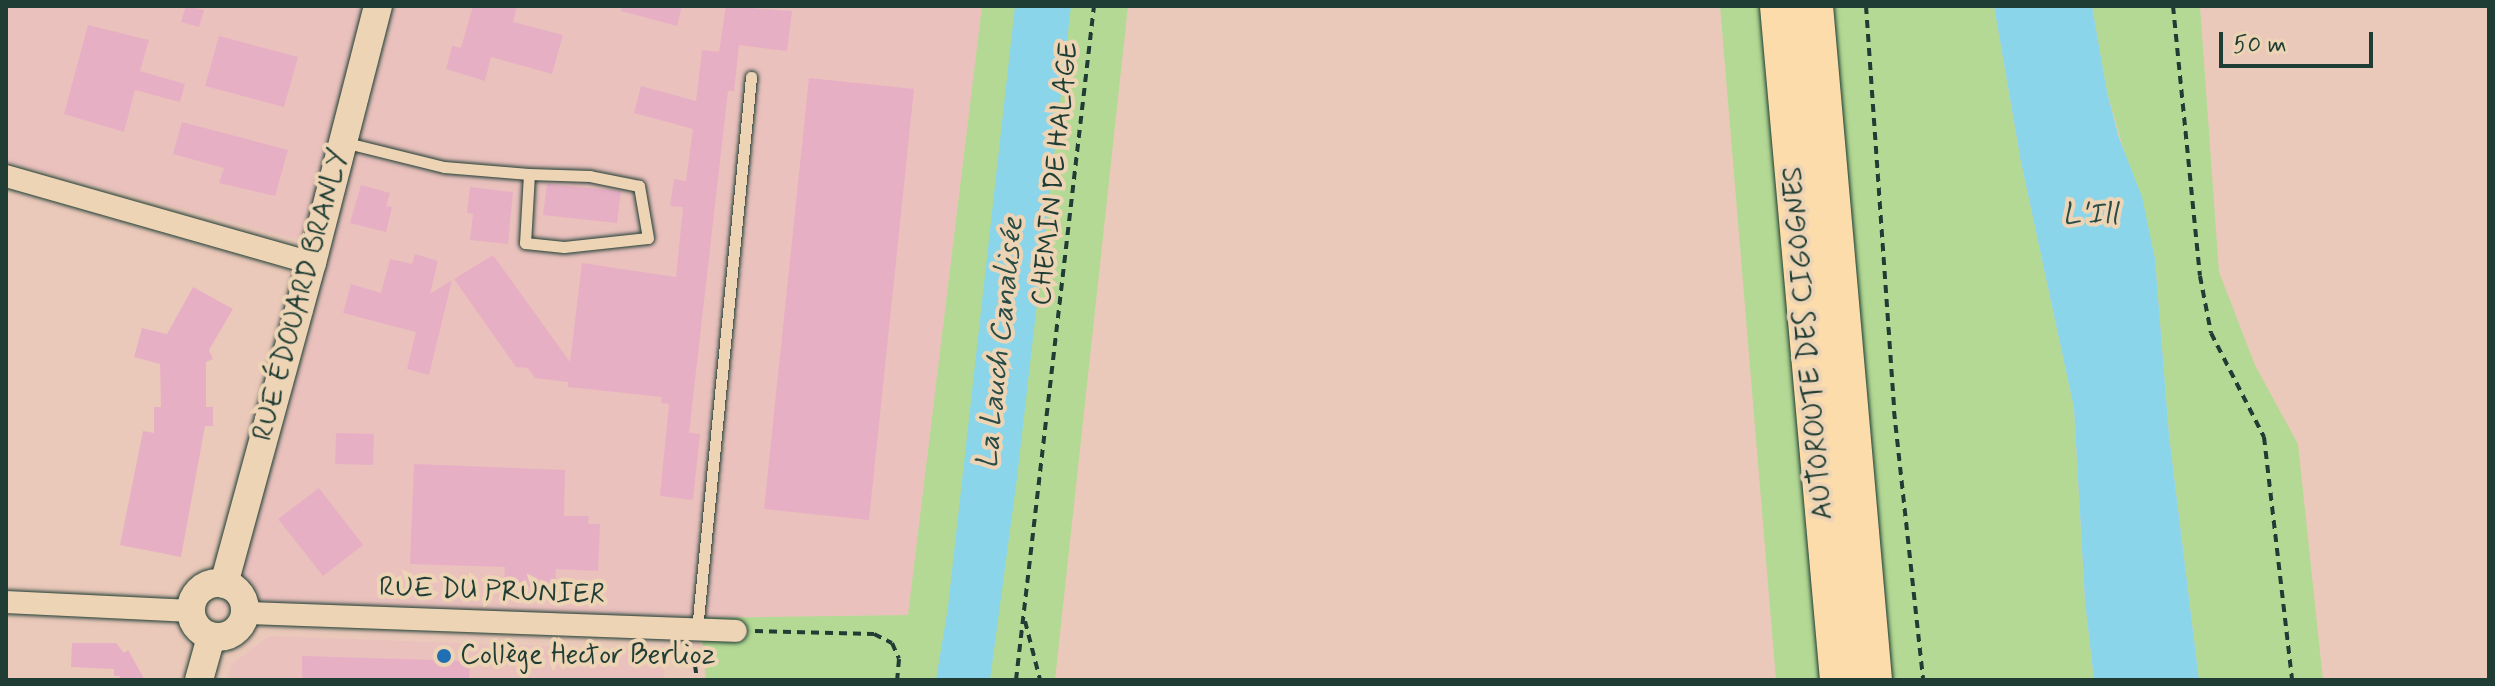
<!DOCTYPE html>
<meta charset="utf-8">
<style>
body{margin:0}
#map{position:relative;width:2495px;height:686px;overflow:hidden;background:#ebc9ba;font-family:Mynerve,sans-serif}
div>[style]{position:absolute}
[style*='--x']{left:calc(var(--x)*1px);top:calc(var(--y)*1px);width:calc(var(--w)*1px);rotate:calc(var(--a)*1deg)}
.built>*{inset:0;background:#eac1bd}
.green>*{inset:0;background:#b4d994}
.water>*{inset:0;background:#8ad5ea}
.building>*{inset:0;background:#e7afc4}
.path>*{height:4px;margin-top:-2px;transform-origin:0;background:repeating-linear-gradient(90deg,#1f3d34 0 8px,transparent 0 14px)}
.roads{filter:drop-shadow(0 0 2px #1f3d34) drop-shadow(0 0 2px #1f3d34)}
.service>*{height:11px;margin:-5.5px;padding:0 5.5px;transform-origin:5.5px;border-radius:5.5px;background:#edd4b5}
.minor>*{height:22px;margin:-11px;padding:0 11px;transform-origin:11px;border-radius:11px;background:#edd4b5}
.tertiary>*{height:28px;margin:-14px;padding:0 14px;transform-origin:14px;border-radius:14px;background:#edd4b5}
.tertiary>.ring{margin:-14px;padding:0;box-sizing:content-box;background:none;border:28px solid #edd4b5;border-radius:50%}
.motorway>*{height:40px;margin:-20px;padding:0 20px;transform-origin:20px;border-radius:20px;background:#fddcac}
.dots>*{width:22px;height:22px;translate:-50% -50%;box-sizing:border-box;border:4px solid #edd4b5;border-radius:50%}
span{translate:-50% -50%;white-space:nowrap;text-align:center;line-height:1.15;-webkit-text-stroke:8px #edd4b5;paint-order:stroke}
.street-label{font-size:28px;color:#1f3d34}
.poi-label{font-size:28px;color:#1f3d34}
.left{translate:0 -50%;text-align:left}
.water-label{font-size:30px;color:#2a4c46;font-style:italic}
.frame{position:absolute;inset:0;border:8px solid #1f3d34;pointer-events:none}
.scale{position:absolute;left:2219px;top:32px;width:154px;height:36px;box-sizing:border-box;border:4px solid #1f3d34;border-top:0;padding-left:10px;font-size:24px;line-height:28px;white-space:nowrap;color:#1f3d34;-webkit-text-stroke:6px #edd4b5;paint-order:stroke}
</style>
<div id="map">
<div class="built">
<i style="clip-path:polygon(6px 6px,982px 6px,908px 615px,700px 618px,222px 607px,323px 246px,6px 162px)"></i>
<i style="clip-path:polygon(269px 636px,630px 649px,663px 664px,665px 680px,227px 680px,232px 664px)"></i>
</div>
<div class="green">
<i style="clip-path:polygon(982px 6px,1128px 6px,1055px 680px,706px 680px,700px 618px,908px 615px)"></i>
<i style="clip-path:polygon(1720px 6px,1994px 6px,2021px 162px,2074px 408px,2085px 601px,2094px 680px,1776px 680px)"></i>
<i style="clip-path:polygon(2092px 6px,2200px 6px,2219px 272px,2255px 365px,2298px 444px,2323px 680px,2199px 680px,2169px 435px,2155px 259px,2107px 92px)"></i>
</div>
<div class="water">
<i style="clip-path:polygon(1015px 6px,1071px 6px,1017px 478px,990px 680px,936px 680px,948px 607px)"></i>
<i style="clip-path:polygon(1994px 6px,2092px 6px,2107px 92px,2119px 138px,2142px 197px,2155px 259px,2169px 435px,2199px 680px,2094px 680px,2085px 601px,2074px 408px,2021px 162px)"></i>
</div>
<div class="building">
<i style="clip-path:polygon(186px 6px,204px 10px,199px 27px,181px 22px)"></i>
<i style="clip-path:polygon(473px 6px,517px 6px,513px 22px,563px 35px,552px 74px,491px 57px,485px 81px,446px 69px,452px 46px,461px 48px)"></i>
<i style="clip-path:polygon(622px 6px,682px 6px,677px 26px,621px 11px)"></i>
<i style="clip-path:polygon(726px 6px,792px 11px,787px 51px,739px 45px,734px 91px,728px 91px,689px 433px,700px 434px,693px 500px,660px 496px,669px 404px,661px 403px,662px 397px,568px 387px,568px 382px,535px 378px,528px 368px,516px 367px,454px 279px,493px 255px,570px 362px,582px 263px,676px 277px,683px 207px,670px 206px,674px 179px,686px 181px,693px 129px,634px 113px,641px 86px,696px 101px,702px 50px,719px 52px)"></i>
<i style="clip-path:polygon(88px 25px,149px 40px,140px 71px,185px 84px,180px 102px,135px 90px,124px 132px,64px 114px)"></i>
<i style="clip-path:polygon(219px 36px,298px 57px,284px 107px,205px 86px)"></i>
<i style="clip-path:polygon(809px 78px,914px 89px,869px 520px,764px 509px)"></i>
<i style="clip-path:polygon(182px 122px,288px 150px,275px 196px,219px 183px,224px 168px,173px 154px)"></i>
<i style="clip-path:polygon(547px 184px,621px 191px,617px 223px,543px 215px)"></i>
<i style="clip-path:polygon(361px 185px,390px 193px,386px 206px,392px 207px,386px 232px,350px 223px)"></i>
<i style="clip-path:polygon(470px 187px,513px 192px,508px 244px,470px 240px,473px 214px,467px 213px)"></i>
<i style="clip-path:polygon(415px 254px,438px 261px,430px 294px,452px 280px,429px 375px,407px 369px,416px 332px,343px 313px,351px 284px,381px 293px,390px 259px,412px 264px)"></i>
<i style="clip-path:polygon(193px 287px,233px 309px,209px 350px,213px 359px,206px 362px,206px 407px,213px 407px,213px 426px,205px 426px,181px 557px,120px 545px,143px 431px,154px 433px,154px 407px,161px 407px,160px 364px,134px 357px,142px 328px,167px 334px)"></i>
<i style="clip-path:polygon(336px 433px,374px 434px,373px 465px,335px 464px)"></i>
<i style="clip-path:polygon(414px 464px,565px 470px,564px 516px,589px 516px,588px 524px,600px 524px,598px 571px,556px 569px,555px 588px,517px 586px,517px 583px,504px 583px,505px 567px,410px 564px)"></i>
<i style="clip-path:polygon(319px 488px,363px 545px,323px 576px,278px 519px)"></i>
<i style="clip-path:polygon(72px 643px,116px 643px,124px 653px,128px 650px,145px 680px,119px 680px,120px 676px,114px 676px,114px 669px,71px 667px)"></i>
<i style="clip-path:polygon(302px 656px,470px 661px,469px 680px,302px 680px)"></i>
</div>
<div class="path">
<i style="--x:1866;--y:6;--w:406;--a:86"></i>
<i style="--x:1894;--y:411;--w:271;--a:83.8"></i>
<i style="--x:2173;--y:6;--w:271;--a:84.3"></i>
<i style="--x:2200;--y:276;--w:58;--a:79.1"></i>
<i style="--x:2211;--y:333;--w:117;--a:63"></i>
<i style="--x:2264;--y:437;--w:245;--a:83.4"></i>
<i style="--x:1025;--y:621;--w:61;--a:75.7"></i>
<i style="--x:755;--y:631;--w:119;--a:1.4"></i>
<i style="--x:874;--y:634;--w:20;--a:27"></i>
<i style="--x:892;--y:643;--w:17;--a:66"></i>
<i style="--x:899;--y:659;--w:21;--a:95"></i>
<i style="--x:693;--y:651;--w:29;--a:82"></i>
<i style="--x:1016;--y:680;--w:678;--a:-83.4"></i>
</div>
<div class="roads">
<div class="service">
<i style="--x:343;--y:142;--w:104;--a:13.9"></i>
<i style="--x:444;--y:167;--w:85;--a:4.7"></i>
<i style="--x:529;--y:174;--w:69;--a:93.3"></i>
<i style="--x:525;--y:243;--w:39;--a:6"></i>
<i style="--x:564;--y:247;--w:84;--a:-6.1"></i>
<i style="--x:648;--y:238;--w:53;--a:-99.8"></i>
<i style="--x:639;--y:186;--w:50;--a:-168.5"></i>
<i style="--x:590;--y:176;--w:61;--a:-178.1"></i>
<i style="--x:697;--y:630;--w:556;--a:-84.42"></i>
</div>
<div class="minor">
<i style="--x:6;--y:176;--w:318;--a:15.9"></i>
<i style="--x:6;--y:602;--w:185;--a:2.8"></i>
<i style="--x:246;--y:613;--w:490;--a:2.1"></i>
</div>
<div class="tertiary">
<i class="ring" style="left:191px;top:583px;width:26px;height:26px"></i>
<i style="--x:224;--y:584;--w:333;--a:-74.7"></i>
<i style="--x:312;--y:263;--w:265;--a:-75.6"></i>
<i style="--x:199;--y:680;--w:45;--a:-74.4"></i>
</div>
<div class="motorway">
<i style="--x:1780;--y:6;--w:677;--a:84.91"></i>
<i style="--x:1813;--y:6;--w:677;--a:85"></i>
</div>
</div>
<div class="dots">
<i style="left:444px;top:656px;background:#1f6fb2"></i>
</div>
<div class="street-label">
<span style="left:1056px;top:174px;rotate:-84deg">CHEMIN DE HALAGE</span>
<span style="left:302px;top:295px;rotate:-75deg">RUE ÉDOUARD BRANLY</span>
<span style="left:1809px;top:343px;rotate:-95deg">AUTOROUTE DES CIGOGNES</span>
<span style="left:492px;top:592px;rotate:2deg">RUE DU PRUNIER</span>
</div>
<div class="poi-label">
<span class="left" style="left:460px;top:656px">Collège Hector Berlioz</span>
</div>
<div class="water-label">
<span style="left:2090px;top:215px">L'Ill</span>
<span style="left:1001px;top:343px;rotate:-84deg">La Lauch Canalisée</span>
</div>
<div class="frame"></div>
<div class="scale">50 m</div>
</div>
